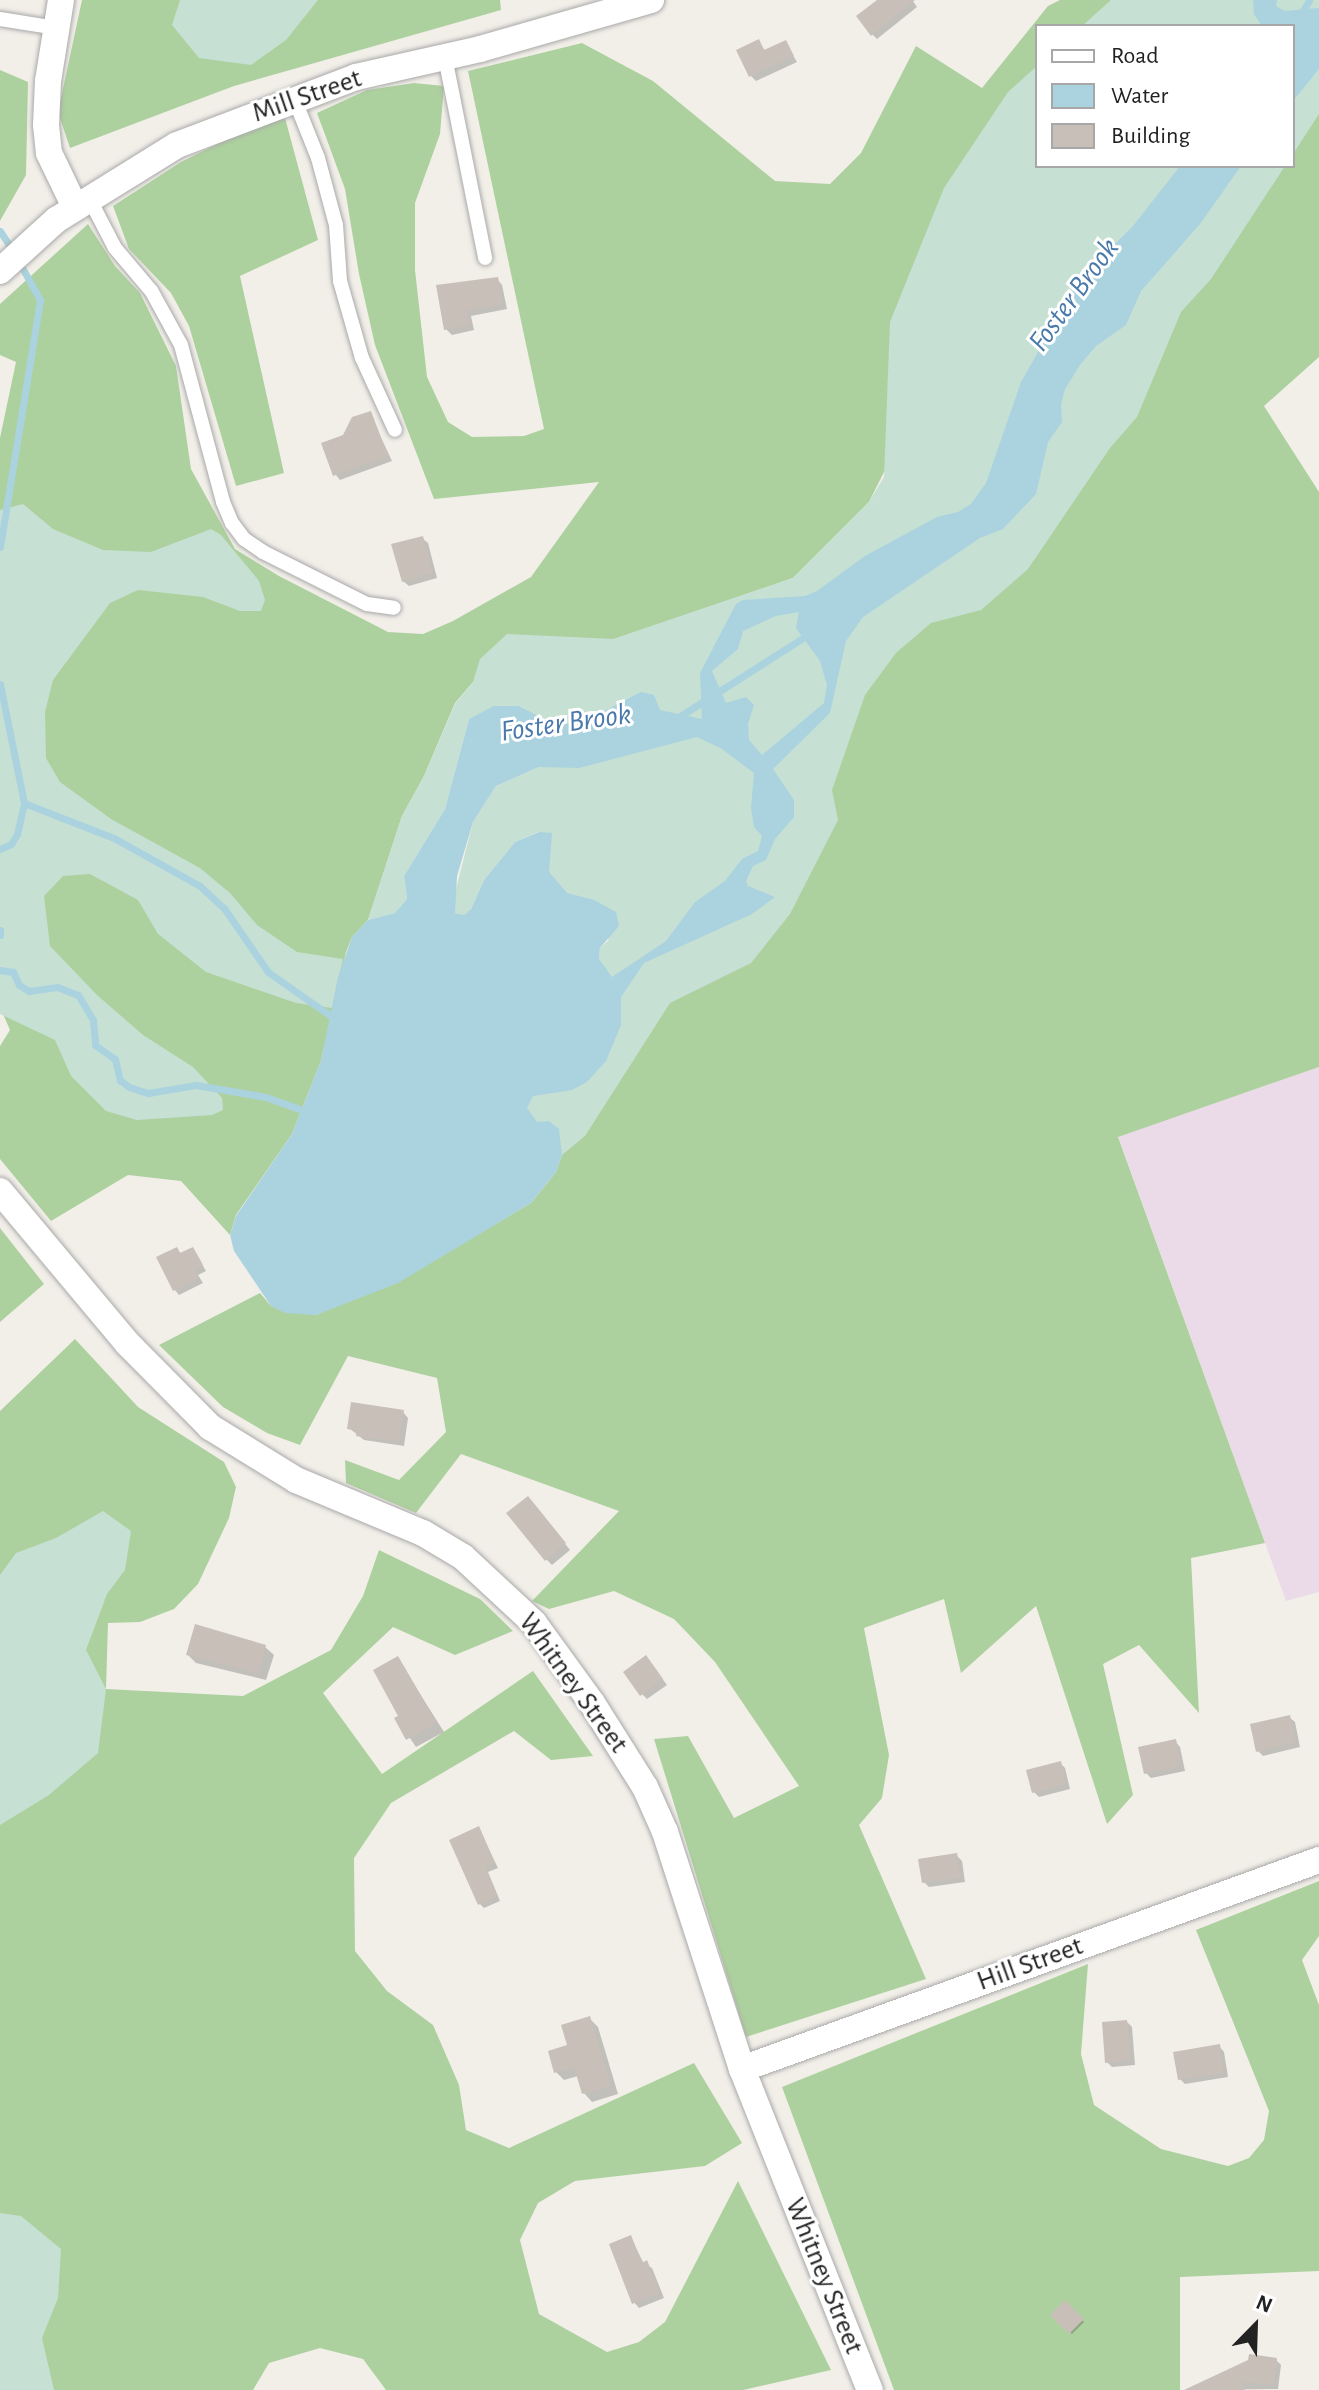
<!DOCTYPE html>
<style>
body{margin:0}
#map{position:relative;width:1319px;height:2390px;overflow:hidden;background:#f2efe9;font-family:"Alegreya Sans",sans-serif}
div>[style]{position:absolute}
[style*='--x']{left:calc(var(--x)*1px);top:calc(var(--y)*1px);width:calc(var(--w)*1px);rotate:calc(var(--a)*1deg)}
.industrial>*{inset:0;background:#ebdbe8}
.forest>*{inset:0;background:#add19e}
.wetland>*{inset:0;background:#c6e0d4}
.water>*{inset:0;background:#aad3df}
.shadow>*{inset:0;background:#0003}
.stream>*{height:7px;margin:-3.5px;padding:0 3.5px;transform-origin:3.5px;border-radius:3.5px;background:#aad3df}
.building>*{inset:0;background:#c7bfb8}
.roads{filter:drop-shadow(0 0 2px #a9a9a9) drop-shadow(0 0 2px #a9a9a9)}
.service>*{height:14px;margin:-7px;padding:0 7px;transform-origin:7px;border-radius:7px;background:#fff}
.minor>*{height:26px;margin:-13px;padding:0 13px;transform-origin:13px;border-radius:13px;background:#fff}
span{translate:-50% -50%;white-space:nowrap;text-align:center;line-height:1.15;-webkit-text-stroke:6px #fff;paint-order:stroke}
.street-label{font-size:28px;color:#222}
.water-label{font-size:30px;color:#4a7aab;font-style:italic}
.legend{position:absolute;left:1035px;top:24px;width:260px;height:144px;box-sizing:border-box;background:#fff;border:2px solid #a7a7a7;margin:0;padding:10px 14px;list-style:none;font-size:24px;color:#222}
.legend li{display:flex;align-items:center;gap:16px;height:40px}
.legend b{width:40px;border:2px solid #a7a7a7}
.north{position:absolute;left:1215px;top:2286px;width:80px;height:80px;-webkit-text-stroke:6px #fff;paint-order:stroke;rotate:23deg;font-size:22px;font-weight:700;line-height:32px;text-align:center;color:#222}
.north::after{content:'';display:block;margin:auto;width:28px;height:36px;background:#222;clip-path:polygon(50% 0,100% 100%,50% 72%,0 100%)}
</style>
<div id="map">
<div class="industrial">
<i style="clip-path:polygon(1319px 1067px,1319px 1592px,1286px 1601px,1118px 1136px)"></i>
</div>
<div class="forest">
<i style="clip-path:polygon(82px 0,500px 0,501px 10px,234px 86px,70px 148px,58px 112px)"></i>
<i style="clip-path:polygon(1060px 0,1253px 0,1262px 26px,1037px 26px,1037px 166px,869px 502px,793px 578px,583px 650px,479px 675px,455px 703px,424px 776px,402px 816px,368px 920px,352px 937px,346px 952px,321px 1061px,292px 1134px,236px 1215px,230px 1235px,181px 1181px,128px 1175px,51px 1221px,0 1159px,0 1046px,10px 1030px,0 1007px,0 438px,16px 362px,0 355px,0 304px,88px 224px,115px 266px,140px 293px,176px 366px,191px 469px,235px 549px,279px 576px,388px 632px,423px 634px,453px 621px,531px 577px,599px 482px,434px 499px,375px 345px,359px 274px,345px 189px,317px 113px,367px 90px,414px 83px,444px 86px,440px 134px,415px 203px,415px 270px,427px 377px,448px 422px,472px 437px,524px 436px,544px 429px,468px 71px,582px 43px,653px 81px,775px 181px,830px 184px,861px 153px,916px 46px,982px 88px,1048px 6px)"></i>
<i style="clip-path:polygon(1319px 69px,1319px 357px,1264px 406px,1319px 492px,1319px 1067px,1118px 1137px,1265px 1543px,1191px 1558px,1199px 1713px,1139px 1645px,1103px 1664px,1133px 1795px,1107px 1824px,1036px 1606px,961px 1673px,944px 1599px,864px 1628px,889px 1755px,882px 1798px,859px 1825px,926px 1979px,746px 2037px,654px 1739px,688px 1736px,734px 1818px,799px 1786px,715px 1662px,674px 1619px,614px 1591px,549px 1609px,532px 1601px,619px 1511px,461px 1454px,416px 1513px,346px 1483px,345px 1460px,399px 1480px,446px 1432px,437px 1378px,348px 1356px,300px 1445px,267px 1433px,223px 1407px,159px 1345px,260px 1293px,271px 1306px,316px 1315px,455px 1248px,531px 1203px,556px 1172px,562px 1155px,828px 775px,826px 737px,1241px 166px,1293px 166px,1293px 101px)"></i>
<i style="clip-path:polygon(0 70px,28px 82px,26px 175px,0 221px)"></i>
<i style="clip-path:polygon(285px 118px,318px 240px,240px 276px,284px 473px,236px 486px,189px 326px,171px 293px,129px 249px,113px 206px,181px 162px,234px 136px)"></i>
<i style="clip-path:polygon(0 1228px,44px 1284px,0 1322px)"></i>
<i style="clip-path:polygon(75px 1339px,138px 1407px,224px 1462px,236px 1487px,229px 1518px,198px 1584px,174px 1609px,140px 1622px,108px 1623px,106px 1689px,243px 1696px,331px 1650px,363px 1596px,379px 1550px,480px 1599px,513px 1631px,455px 1655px,393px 1627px,323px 1693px,382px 1774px,533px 1671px,593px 1756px,551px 1760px,514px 1731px,391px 1803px,354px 1858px,355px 1951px,387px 1991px,433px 2025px,459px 2085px,466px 2130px,509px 2148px,694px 2063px,742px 2143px,705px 2166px,575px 2181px,538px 2203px,520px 2240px,539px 2314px,607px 2352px,639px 2342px,665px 2322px,738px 2181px,831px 2370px,743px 2390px,386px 2390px,363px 2359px,320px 2348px,269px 2363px,253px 2390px,0 2390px,0 1411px)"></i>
<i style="clip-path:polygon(1319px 1881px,1319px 1936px,1302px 1960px,1319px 2005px,1319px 2271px,1180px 2277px,1180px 2390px,894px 2390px,782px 2087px,1088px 1964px,1081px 2054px,1094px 2105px,1161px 2149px,1228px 2166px,1249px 2158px,1264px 2140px,1269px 2111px,1196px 1930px)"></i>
</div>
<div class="wetland">
<i style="clip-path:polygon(180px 0,318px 0,286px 40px,251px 65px,199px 58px,172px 25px)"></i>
<i style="clip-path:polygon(1111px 0,1319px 0,1319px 114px,1293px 154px,1293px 26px,1082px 26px)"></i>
<i style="clip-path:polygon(1037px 66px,1037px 166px,1285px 166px,1211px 279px,1181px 312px,1137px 417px,1110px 448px,1028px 569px,981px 610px,931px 623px,896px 653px,865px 695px,832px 790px,838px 820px,790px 914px,751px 963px,670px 1003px,585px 1136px,562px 1155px,519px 1119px,599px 959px,600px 948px,609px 940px,548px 887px,538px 832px,515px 842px,484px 880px,471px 909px,464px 915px,455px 913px,453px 901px,473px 822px,496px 786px,539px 767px,572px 724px,549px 721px,519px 706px,469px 719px,445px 809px,404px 876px,407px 899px,395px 913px,368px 920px,402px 816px,424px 776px,455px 704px,473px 682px,480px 659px,507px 634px,613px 639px,793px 578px,869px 502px,884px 477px,890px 322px,944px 188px,1008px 92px)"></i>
<i style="clip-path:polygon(23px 504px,53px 529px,103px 550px,151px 552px,211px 529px,221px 535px,259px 581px,265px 600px,261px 611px,240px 611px,203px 597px,138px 590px,110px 603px,53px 680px,45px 712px,46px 758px,60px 782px,111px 819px,200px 868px,230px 893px,257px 925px,297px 952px,343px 959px,332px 1008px,296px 1003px,206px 972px,158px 934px,138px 900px,90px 874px,63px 876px,44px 896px,50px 946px,97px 995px,143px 1035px,193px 1067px,222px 1098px,223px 1110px,212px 1115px,137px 1120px,106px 1111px,71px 1076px,55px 1040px,0 1014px,0 510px)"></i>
<i style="clip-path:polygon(103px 1511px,131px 1531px,125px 1570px,107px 1594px,86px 1650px,106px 1689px,98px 1753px,49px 1795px,0 1825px,0 1575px,16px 1553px,56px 1538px)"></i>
<i style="clip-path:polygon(0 2213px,21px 2216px,61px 2249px,58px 2298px,42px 2338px,54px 2390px,0 2390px)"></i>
</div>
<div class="water">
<i style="clip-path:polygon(1253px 0,1277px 0,1276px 6px,1285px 11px,1319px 8px,1319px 69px,1293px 101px,1293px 26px,1262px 26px,1254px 14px)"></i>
<i style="clip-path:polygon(evenodd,1180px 166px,1241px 166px,1200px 224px,1141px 291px,1126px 325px,1096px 346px,1080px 365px,1065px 389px,1061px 404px,1062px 422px,1048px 442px,1036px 494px,1003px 529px,980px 538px,863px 617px,846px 641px,830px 713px,773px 769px,794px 800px,794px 817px,775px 839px,766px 860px,753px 866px,746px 881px,748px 886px,775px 897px,752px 914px,644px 963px,621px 997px,621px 1025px,606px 1061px,587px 1082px,572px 1090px,533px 1096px,527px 1108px,537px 1122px,549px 1121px,559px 1129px,562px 1155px,556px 1172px,531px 1203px,398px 1283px,316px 1315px,285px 1313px,271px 1306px,234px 1251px,230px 1235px,236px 1216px,292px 1134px,321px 1061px,338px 977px,352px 937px,368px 920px,395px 913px,407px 899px,404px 876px,445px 809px,469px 719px,494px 706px,519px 706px,549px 721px,571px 724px,591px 718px,641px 692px,654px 695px,660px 710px,702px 719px,700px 673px,736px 604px,743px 600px,805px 596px,817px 591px,865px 556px,937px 517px,958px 512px,971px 504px,986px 483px,1021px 382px,1079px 280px,1133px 226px,1180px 166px,799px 612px,796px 628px,820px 661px,827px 685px,824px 703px,762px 755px,749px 740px,748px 724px,754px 705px,746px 697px,726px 703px,712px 671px,738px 649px,743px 631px,776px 616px,799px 612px,1180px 166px,697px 737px,722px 749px,754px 773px,751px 808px,754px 827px,762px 836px,758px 851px,742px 859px,725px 881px,695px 902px,666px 941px,612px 977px,599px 959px,600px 948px,619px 926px,616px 912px,594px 900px,567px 893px,549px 872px,552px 833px,539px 832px,515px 842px,484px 880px,471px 909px,464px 915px,455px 913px,457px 876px,473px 822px,496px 786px,539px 767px,579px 768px,697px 737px)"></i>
</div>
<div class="shadow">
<i style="clip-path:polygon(880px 0,912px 0,917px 7px,877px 39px,872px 34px)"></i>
<i style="clip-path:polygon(758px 41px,766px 52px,785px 42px,797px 62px,756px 81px,751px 76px)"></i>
<i style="clip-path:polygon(497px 279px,502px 285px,507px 309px,471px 316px,474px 330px,452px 335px,446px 329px)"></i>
<i style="clip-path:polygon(370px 414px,392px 461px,340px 480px,335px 474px,344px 436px)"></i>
<i style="clip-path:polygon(422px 538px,428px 543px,437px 578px,409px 586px,403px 581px)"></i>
<i style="clip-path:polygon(193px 1249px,206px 1271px,198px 1275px,203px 1283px,179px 1295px,174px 1289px,177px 1250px,182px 1254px)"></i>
<i style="clip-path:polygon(403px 1412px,408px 1418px,404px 1446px,364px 1440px,349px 1428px)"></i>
<i style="clip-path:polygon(533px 1503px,570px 1550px,552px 1565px,546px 1559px)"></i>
<i style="clip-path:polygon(265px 1647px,274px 1655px,266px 1680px,196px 1663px,188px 1655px)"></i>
<i style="clip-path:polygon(398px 1659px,444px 1732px,416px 1747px,397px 1719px,401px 1717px)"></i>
<i style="clip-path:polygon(651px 1663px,667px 1685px,647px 1699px,642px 1694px)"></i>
<i style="clip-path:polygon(1289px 1717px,1295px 1722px,1300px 1747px,1263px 1756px,1258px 1751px)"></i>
<i style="clip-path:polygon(1175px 1741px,1180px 1747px,1185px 1771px,1151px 1778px,1146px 1773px)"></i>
<i style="clip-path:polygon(1060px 1763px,1065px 1768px,1070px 1789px,1039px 1797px,1034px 1792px)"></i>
<i style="clip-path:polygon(479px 1829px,498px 1868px,488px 1872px,500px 1901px,484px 1908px,479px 1903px)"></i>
<i style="clip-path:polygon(956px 1855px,962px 1861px,965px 1882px,929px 1887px,924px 1882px)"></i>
<i style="clip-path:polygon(590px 2019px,598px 2027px,618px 2094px,592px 2102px,584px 2093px,578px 2076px,564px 2080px,556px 2072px)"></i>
<i style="clip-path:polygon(1127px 2022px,1132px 2027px,1135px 2065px,1112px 2067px,1107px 2062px)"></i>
<i style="clip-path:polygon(1219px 2046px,1224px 2052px,1228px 2077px,1185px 2084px,1180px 2079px)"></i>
<i style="clip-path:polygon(631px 2238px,644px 2264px,652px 2268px,664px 2298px,639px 2308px,634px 2302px)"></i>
<i style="clip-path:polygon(1065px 2303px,1084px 2322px,1072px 2334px,1053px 2315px)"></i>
<i style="clip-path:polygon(1276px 2360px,1281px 2365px,1278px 2389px,1190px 2390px)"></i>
</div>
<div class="stream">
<i style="--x:1293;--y:27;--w:31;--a:-59"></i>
<i style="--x:0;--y:231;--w:24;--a:57"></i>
<i style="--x:0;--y:547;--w:250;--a:-80.8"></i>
<i style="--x:40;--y:300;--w:43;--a:-118.9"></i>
<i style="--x:0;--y:684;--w:121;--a:78.6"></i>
<i style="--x:24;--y:803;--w:97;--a:21.3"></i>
<i style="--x:114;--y:838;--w:98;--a:29.2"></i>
<i style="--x:200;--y:886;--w:33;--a:43"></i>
<i style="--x:224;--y:908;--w:78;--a:55.5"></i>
<i style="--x:268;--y:972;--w:85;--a:35"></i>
<i style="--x:674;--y:720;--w:164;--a:-32.5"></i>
<i style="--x:0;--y:849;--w:12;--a:-24"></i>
<i style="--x:11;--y:844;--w:12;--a:-59"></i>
<i style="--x:17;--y:834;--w:32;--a:-77"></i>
<i style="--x:0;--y:930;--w:5;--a:90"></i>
<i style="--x:0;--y:970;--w:13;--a:9"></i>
<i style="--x:13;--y:972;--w:14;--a:65"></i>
<i style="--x:19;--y:985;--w:12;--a:31"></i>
<i style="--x:29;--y:991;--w:28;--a:-8"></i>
<i style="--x:57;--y:987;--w:22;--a:21"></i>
<i style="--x:78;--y:995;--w:29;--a:59"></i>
<i style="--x:93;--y:1020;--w:25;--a:85"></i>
<i style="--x:95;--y:1045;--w:24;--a:35"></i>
<i style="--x:115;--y:1059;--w:22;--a:77"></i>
<i style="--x:120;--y:1080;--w:11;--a:38"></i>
<i style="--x:129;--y:1087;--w:20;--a:18"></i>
<i style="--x:148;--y:1093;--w:49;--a:-9.5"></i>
<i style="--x:196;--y:1085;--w:71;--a:9.7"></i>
<i style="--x:266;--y:1097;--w:37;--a:20"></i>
</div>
<div class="building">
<i style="clip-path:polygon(877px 0,915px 0,871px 36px,856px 16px)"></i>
<i style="clip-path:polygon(759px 39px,764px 50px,786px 40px,794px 56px,749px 77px,736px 50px)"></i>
<i style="clip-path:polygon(498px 277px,503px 304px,467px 311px,470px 325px,444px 330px,436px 285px)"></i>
<i style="clip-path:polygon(371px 411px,388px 456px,333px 476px,321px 443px,343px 435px,352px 417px)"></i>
<i style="clip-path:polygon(423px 536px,433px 573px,402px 582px,391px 544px)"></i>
<i style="clip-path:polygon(177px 1247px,180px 1253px,193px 1247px,203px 1265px,195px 1269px,199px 1278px,173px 1291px,156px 1257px)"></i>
<i style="clip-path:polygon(351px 1402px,404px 1410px,399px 1442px,356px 1436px,357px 1431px,347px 1429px)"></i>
<i style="clip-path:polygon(528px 1496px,566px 1543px,545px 1561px,506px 1513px)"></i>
<i style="clip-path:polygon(195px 1624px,266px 1645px,258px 1673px,186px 1655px)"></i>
<i style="clip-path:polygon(646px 1655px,663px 1679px,640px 1696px,623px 1672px)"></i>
<i style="clip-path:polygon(398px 1656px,437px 1723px,406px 1740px,394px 1718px,398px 1716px,373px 1670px)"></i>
<i style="clip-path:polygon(1290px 1715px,1296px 1742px,1256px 1752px,1250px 1724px)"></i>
<i style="clip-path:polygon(1176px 1739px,1181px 1766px,1144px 1774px,1138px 1747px)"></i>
<i style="clip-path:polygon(1061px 1761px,1066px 1784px,1032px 1793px,1026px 1770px)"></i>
<i style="clip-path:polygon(479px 1826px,495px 1863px,485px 1868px,497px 1896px,478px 1905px,449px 1840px)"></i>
<i style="clip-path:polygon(957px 1853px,961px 1878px,922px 1883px,918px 1859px)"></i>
<i style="clip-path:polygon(590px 2016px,611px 2086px,582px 2094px,574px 2067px,554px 2073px,548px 2051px,567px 2045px,561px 2025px)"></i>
<i style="clip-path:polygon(1127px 2020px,1131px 2060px,1105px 2063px,1102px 2022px)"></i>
<i style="clip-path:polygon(1220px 2044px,1224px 2073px,1178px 2080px,1173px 2052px)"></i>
<i style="clip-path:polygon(631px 2235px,642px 2263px,647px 2260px,660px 2293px,632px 2304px,609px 2244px)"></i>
<i style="clip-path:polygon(1065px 2300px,1084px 2319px,1069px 2334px,1050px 2315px)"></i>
<i style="clip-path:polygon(1249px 2354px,1277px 2358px,1274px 2385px,1241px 2382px,1245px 2390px,1184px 2390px,1248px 2360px)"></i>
</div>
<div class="roads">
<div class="service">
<i style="--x:0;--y:19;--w:58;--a:9"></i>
<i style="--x:445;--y:57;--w:205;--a:78.7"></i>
<i style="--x:294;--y:98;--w:65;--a:68.2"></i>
<i style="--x:318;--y:158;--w:69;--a:75"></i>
<i style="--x:336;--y:225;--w:56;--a:85.9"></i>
<i style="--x:340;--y:281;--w:80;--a:74.1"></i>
<i style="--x:362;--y:358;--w:79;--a:65.4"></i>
<i style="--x:89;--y:198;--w:56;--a:62.5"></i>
<i style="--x:115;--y:248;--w:57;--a:49.9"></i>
<i style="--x:152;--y:292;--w:60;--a:61.3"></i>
<i style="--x:181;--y:345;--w:163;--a:75"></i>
<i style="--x:223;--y:502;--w:23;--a:67"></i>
<i style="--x:232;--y:523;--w:20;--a:53"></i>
<i style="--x:244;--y:539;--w:23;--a:34"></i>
<i style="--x:263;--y:552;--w:116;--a:26.6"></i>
<i style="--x:367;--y:604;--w:27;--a:8"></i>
</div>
<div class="minor">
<i style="--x:61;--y:0;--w:82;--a:99.1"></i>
<i style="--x:48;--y:81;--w:44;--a:92.6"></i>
<i style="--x:46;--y:125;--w:28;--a:84"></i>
<i style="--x:49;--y:153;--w:60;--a:64.3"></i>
<i style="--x:0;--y:271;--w:76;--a:-42.3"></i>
<i style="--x:56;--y:220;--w:142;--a:-31.8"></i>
<i style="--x:177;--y:145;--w:191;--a:-20.8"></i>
<i style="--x:356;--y:77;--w:127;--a:-12.7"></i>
<i style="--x:480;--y:49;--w:178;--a:-16"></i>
<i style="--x:0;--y:1191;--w:199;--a:50.1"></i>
<i style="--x:128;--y:1344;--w:117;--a:45.3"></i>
<i style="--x:210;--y:1427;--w:101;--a:31.6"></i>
<i style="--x:296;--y:1480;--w:138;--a:22.7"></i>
<i style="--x:423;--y:1533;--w:47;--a:31"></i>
<i style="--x:463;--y:1557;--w:97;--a:42.9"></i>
<i style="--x:534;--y:1623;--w:99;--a:54.1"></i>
<i style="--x:592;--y:1703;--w:99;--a:57.8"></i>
<i style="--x:645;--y:1787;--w:49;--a:66"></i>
<i style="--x:665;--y:1832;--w:249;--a:72"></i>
<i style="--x:742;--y:2069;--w:346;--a:68.3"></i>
<i style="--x:742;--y:2069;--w:614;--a:-19.91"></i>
</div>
</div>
<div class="street-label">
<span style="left:307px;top:96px;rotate:-19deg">Mill Street</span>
<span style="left:573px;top:1683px;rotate:54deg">Whitney Street</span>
<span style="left:1030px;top:1964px;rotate:-20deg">Hill Street</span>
<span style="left:824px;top:2276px;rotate:68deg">Whitney Street</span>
</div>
<div class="water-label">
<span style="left:1074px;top:295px;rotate:-54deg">Foster Brook</span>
<span style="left:566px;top:723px;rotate:-8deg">Foster Brook</span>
</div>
<ul class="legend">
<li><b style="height:10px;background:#fff"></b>Road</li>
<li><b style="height:22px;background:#aad3df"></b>Water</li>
<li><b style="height:22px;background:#c7bfb8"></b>Building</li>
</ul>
<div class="north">N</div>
</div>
